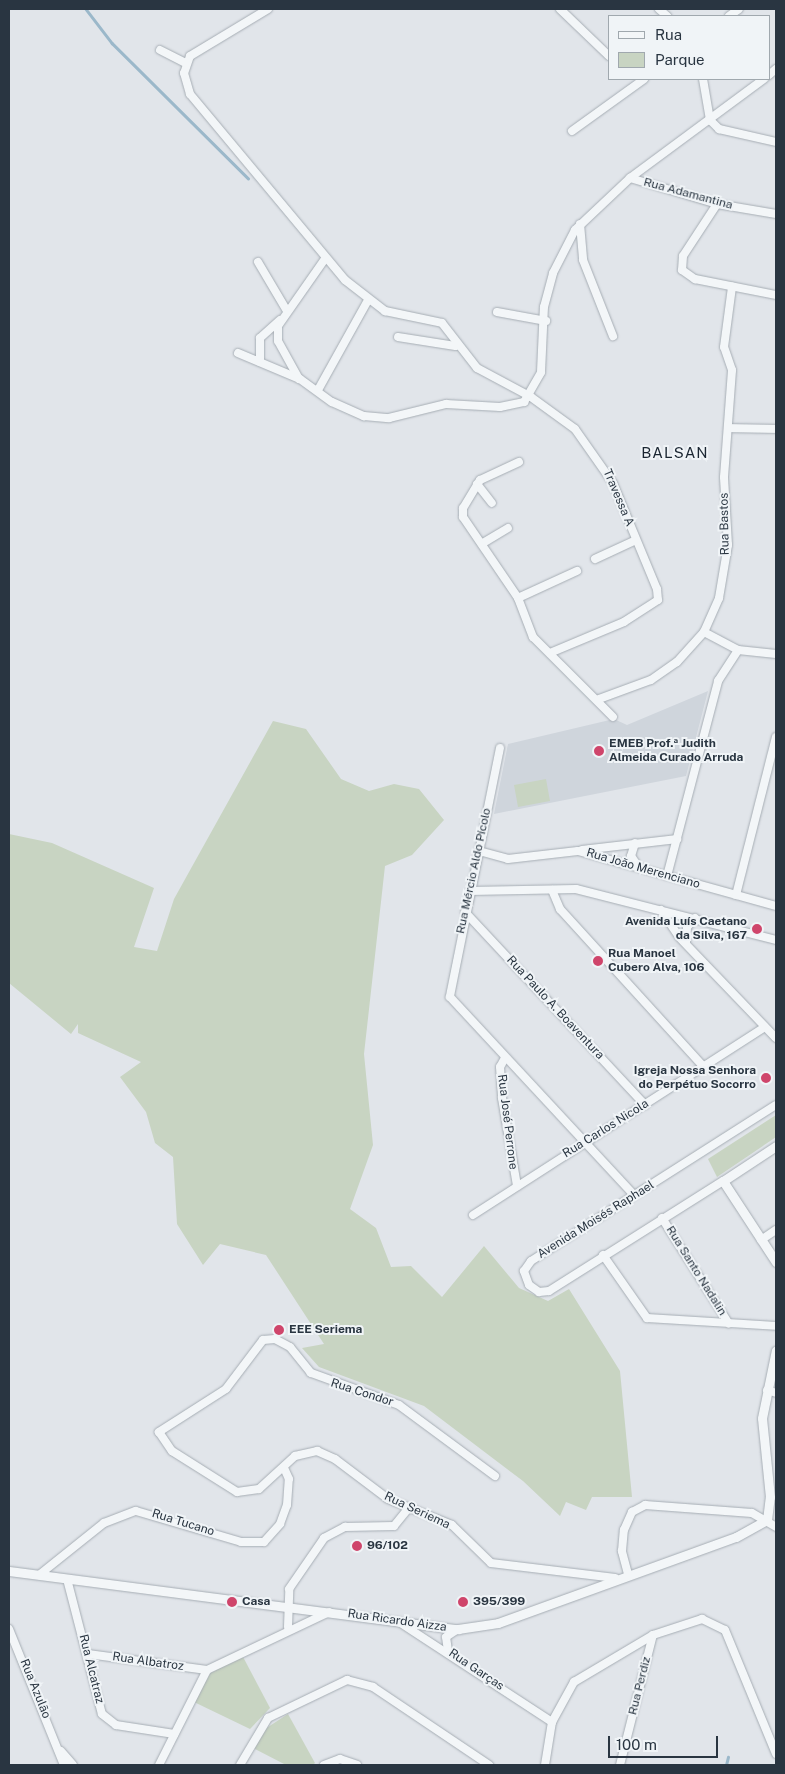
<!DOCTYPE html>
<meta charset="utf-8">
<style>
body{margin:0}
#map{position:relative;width:785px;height:1774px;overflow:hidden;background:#e1e5ea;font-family:"Public Sans",sans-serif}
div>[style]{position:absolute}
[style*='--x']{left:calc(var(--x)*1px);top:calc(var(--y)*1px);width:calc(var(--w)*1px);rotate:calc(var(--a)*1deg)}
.built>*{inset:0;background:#cfd5dc}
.green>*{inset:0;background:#c8d4c2}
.stream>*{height:2.5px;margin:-1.25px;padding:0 1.25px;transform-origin:1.25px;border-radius:1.25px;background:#9bb8ca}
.roads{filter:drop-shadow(0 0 1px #a6adb4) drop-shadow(0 0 1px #a6adb4)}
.minor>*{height:8px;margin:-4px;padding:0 4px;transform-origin:4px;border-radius:4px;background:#f3f6f8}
.tertiary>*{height:9px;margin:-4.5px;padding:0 4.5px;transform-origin:4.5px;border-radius:4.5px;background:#f3f6f8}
.dots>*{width:14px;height:14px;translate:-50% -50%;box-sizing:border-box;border:2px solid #f0f4f7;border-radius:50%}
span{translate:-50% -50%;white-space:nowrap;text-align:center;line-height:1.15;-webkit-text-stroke:4px #f0f4f7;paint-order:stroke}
.street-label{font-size:12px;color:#293541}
.poi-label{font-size:12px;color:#293541;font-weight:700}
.left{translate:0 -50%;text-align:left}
.right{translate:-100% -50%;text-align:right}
.quarter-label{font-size:15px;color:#1b2632;letter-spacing:1px}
.frame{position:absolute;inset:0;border:10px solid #293541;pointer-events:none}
.legend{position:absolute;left:608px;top:15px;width:162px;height:65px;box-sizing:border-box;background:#f0f4f7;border:1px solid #a0a8ae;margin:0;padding:6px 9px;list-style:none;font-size:15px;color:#293541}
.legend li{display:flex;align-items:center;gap:10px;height:25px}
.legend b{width:25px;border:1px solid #a0a8ae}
.scale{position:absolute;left:608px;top:1736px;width:110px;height:22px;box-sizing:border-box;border:2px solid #293541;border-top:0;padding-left:6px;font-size:15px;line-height:18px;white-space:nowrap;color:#293541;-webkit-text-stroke:4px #f0f4f7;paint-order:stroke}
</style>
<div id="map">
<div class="built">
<i style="clip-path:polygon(708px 691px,686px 776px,494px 814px,508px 744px,614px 719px,627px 725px)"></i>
</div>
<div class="green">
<i style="clip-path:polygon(273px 721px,306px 729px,341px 779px,369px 791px,394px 784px,419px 789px,444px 820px,412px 855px,385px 866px,364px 1054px,373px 1145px,350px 1209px,376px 1228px,391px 1267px,411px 1266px,442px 1297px,484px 1246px,519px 1288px,548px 1301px,569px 1289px,620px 1371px,632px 1497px,592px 1497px,586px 1510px,566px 1502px,560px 1516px,523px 1481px,424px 1406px,319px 1367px,302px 1348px,324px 1344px,266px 1255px,220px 1244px,203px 1265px,177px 1224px,173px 1157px,155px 1143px,146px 1112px,120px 1077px,141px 1062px,78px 1033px,78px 1024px,71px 1034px,9px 983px,9px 834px,52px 843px,154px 888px,134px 947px,157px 951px,174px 899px)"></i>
<i style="clip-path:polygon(546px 779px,550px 801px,518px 807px,514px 785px)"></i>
<i style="clip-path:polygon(776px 1115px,776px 1137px,717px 1177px,708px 1159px)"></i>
<i style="clip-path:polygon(242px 1655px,270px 1708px,250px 1729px,194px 1702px,211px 1672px)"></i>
<i style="clip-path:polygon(288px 1714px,315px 1763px,313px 1765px,286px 1765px,253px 1748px,265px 1729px)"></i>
</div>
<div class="stream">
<i style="--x:86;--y:9;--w:43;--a:52.6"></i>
<i style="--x:112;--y:43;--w:192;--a:44.8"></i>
<i style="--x:726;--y:1765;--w:8;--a:-76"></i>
</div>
<div class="roads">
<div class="minor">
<i style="--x:268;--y:9;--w:91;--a:148.9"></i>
<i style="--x:190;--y:56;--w:18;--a:109"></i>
<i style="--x:184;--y:73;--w:22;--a:74"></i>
<i style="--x:190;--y:94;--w:242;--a:50.2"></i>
<i style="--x:345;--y:280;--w:51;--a:37.8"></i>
<i style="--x:385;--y:311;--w:58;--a:11.9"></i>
<i style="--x:442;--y:323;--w:57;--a:52.1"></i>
<i style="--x:477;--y:368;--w:61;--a:28.2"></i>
<i style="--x:531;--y:397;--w:54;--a:36"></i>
<i style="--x:575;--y:429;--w:66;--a:54.9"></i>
<i style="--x:613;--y:483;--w:115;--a:67.5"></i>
<i style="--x:657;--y:589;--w:11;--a:85"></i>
<i style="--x:658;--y:600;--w:40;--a:147.1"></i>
<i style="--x:624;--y:622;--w:80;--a:157.3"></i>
<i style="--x:560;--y:9;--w:68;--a:43.8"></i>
<i style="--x:659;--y:9;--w:11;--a:41"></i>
<i style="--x:729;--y:16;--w:12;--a:-35"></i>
<i style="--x:160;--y:50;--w:29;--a:27"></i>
<i style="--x:769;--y:75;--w:9;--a:-41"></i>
<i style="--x:703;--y:79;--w:42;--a:80.3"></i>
<i style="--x:710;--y:120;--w:13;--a:45"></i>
<i style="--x:719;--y:129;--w:58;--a:12.8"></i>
<i style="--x:572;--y:131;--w:89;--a:-35.8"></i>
<i style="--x:630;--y:178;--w:91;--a:16.6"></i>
<i style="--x:717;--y:204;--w:60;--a:9.6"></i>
<i style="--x:717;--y:204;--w:62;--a:123.2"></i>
<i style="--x:683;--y:256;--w:14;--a:94"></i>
<i style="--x:682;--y:270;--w:16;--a:35"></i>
<i style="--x:695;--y:279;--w:83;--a:11.2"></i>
<i style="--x:580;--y:224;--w:36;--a:85"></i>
<i style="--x:583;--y:260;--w:82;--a:68.5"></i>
<i style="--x:258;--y:262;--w:57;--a:59.4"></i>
<i style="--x:497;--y:312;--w:50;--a:10.4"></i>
<i style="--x:398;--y:337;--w:58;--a:9"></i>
<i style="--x:238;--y:353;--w:67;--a:22.8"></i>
<i style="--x:300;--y:379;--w:39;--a:36"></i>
<i style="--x:332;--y:402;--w:35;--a:24"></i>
<i style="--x:364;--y:416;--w:25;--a:5"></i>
<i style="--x:389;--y:418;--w:59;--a:-13.8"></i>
<i style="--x:446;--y:404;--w:54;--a:3.2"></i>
<i style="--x:500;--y:407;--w:25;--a:-12"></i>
<i style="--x:524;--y:402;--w:34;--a:-60"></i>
<i style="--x:541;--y:372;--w:65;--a:-87.4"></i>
<i style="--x:544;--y:307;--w:35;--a:-75"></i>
<i style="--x:553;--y:273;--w:48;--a:-62.9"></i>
<i style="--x:575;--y:230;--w:76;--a:-43.4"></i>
<i style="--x:630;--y:178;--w:167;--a:-36.5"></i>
<i style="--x:260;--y:362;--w:24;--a:-90"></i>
<i style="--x:260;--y:338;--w:27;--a:-42"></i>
<i style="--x:299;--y:379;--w:43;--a:-118.9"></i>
<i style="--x:278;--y:341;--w:15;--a:-90"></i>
<i style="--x:278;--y:326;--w:82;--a:-55"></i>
<i style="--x:318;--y:390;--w:103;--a:-60.9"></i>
<i style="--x:728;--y:428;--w:48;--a:1.2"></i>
<i style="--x:519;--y:462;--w:43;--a:155.2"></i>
<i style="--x:480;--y:480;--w:33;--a:121"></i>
<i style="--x:463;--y:508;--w:9;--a:90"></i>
<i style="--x:463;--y:517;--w:98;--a:55.8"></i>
<i style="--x:518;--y:598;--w:42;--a:69"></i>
<i style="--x:533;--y:637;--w:113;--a:45"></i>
<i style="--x:477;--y:484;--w:24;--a:52"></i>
<i style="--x:483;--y:543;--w:29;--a:-31"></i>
<i style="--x:595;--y:559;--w:45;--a:-24.9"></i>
<i style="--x:518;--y:598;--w:65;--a:-24.6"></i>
<i style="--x:704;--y:632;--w:38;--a:28"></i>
<i style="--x:738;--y:650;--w:38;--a:6"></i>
<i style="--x:599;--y:699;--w:55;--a:-20.1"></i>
<i style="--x:651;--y:680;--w:32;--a:-35"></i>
<i style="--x:677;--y:662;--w:40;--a:-48"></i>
<i style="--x:704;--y:632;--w:37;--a:-66"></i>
<i style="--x:719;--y:598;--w:54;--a:-80.4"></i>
<i style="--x:728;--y:545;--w:68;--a:-93.4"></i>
<i style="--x:724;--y:477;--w:107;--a:-85.7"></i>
<i style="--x:732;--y:370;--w:24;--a:-109"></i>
<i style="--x:724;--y:347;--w:61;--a:-82.4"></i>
<i style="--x:500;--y:748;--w:254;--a:101.4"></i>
<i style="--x:450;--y:997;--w:270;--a:47.1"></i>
<i style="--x:635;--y:843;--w:14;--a:107"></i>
<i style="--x:631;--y:856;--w:14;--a:56"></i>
<i style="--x:582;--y:850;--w:96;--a:-6.6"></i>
<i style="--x:479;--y:851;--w:30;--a:15"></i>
<i style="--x:508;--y:859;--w:70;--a:-6.5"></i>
<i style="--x:578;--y:851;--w:205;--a:15.5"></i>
<i style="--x:667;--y:876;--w:202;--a:-75.3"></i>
<i style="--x:718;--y:681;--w:37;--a:-57"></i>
<i style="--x:552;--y:890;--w:21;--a:67"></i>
<i style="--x:560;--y:909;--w:214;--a:47.7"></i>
<i style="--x:470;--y:891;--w:106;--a:-1.1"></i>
<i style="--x:576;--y:889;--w:206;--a:14.3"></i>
<i style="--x:736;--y:895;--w:163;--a:-75.8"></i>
<i style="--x:661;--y:910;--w:32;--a:56"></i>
<i style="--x:679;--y:937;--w:140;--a:46.2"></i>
<i style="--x:465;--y:912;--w:264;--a:47"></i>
<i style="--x:686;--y:942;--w:15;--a:-86"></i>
<i style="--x:687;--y:927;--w:12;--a:-48"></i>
<i style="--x:505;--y:1058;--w:10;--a:119"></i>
<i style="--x:500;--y:1067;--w:31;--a:86"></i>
<i style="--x:502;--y:1098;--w:89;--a:80.3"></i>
<i style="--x:723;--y:1181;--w:206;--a:147.7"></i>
<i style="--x:549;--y:1291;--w:10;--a:174"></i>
<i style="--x:539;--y:1292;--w:12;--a:-145"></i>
<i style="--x:529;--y:1285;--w:15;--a:-110"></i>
<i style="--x:524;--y:1271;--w:12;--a:-55"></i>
<i style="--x:531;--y:1261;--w:290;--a:-32.5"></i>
<i style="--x:473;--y:1215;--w:347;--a:-32.8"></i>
<i style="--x:662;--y:1218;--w:125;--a:57.7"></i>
<i style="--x:761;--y:1240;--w:18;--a:-34"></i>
<i style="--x:603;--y:1255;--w:77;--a:55.1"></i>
<i style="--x:647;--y:1318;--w:129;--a:3.5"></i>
<i style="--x:767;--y:1390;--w:9;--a:18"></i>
<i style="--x:495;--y:1476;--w:119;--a:-143.5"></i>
<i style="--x:399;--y:1405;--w:94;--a:-160"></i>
<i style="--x:311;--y:1373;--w:33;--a:-129"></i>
<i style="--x:290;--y:1347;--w:17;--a:-152"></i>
<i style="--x:275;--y:1339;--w:12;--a:175"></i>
<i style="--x:263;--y:1340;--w:61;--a:127.1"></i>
<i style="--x:226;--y:1389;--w:80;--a:147.3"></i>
<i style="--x:159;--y:1432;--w:23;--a:56"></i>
<i style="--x:172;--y:1451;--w:77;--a:32.2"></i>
<i style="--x:237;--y:1492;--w:22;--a:-8"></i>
<i style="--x:259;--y:1489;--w:49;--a:-42.5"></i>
<i style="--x:295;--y:1456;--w:23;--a:-13"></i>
<i style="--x:317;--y:1451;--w:20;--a:24"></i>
<i style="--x:335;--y:1459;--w:66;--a:37"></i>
<i style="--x:388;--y:1499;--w:69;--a:22.1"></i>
<i style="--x:452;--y:1525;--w:54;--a:44.3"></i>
<i style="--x:491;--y:1563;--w:125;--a:6.9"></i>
<i style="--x:628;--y:1574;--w:24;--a:-105"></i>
<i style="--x:622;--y:1551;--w:21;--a:-85"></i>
<i style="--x:624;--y:1530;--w:20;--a:-66"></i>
<i style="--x:632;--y:1512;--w:15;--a:-28"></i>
<i style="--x:645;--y:1505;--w:107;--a:4.3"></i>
<i style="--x:752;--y:1513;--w:28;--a:30"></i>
<i style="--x:39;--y:1575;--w:83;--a:-38.7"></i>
<i style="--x:104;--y:1523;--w:34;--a:-21"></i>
<i style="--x:136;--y:1511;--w:109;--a:16.4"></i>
<i style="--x:241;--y:1542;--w:23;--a:0"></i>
<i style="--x:264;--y:1542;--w:24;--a:-48"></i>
<i style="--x:280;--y:1524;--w:20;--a:-70"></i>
<i style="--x:287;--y:1505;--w:26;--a:-86"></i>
<i style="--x:289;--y:1479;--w:12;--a:-114"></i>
<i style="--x:67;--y:1579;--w:139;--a:75.5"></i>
<i style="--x:102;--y:1714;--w:18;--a:38"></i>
<i style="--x:116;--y:1725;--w:59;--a:8.8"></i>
<i style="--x:399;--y:1622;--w:183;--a:33.2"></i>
<i style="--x:288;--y:1627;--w:38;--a:-88"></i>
<i style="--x:289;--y:1589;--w:62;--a:-55.5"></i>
<i style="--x:324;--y:1538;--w:24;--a:-28"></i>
<i style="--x:345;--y:1527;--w:49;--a:-1.2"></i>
<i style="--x:394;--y:1526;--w:22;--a:-51"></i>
<i style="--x:9;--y:1629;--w:147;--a:68"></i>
<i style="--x:448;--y:1651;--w:14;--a:-98"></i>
<i style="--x:446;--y:1637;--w:14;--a:-34"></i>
<i style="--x:88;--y:1654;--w:120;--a:7.7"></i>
<i style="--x:61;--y:1751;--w:18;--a:49"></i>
<i style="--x:159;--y:1765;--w:106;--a:-63.2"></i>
<i style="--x:207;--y:1670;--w:135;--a:-25.4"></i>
<i style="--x:240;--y:1765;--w:55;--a:-59.2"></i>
<i style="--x:268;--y:1718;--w:88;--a:-25.7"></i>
<i style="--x:347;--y:1680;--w:27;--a:15"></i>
<i style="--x:373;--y:1687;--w:140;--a:33.9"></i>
<i style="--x:324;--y:1765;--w:17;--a:-21"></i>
<i style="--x:340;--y:1759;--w:18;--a:19"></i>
<i style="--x:545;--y:1765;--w:44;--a:-80.8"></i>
<i style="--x:552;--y:1722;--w:46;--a:-61.2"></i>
<i style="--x:574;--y:1682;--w:92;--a:-30.7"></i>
<i style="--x:653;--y:1635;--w:52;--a:-18.1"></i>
<i style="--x:702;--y:1619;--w:25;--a:26"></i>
<i style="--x:725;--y:1630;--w:134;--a:67.6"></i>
<i style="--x:620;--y:1765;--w:134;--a:-75.8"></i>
</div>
<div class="tertiary">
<i style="--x:776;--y:1146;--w:64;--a:146.6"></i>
<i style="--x:723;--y:1181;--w:97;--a:56.8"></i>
<i style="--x:9;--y:1571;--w:453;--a:7.4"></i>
<i style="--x:458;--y:1629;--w:40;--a:-8.5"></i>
<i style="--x:498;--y:1623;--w:253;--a:-19.9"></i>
<i style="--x:736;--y:1537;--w:35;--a:-29"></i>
<i style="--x:767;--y:1520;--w:23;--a:-83"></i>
<i style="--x:770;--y:1497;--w:79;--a:-95.8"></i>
<i style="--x:762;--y:1418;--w:69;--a:-78.4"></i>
</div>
</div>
<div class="dots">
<i style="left:599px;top:751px;background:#cf456b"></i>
<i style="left:757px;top:929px;background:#cf456b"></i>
<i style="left:598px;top:961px;background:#cf456b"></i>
<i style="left:766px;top:1078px;background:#cf456b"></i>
<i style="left:279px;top:1330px;background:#cf456b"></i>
<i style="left:357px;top:1546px;background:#cf456b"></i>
<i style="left:232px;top:1602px;background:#cf456b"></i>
<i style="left:463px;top:1602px;background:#cf456b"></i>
</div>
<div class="street-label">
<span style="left:688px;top:194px;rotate:15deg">Rua Adamantina</span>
<span style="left:618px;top:498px;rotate:67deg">Travessa A</span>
<span style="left:725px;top:524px;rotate:-91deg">Rua Bastos</span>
<span style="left:643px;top:869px;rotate:16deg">Rua João Merenciano</span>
<span style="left:474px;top:871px;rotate:-78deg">Rua Mércio Aldo Pícolo</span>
<span style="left:555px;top:1008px;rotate:47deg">Rua Paulo A. Boaventura</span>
<span style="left:507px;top:1122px;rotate:83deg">Rua José Perrone</span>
<span style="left:606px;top:1129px;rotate:-32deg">Rua Carlos Nicola</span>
<span style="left:596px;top:1220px;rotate:-32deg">Avenida Moisés Raphael</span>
<span style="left:696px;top:1271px;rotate:58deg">Rua Santo Nadalin</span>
<span style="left:362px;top:1393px;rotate:18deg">Rua Condor</span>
<span style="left:417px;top:1511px;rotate:25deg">Rua Seriema</span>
<span style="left:183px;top:1523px;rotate:17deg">Rua Tucano</span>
<span style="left:397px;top:1621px;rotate:8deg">Rua Ricardo Aizza</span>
<span style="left:148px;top:1662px;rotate:8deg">Rua Albatroz</span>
<span style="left:91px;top:1669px;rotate:76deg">Rua Alcatraz</span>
<span style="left:476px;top:1670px;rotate:34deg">Rua Garças</span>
<span style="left:640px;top:1686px;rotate:-76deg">Rua Perdiz</span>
<span style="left:35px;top:1689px;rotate:68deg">Rua Azulão</span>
</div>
<div class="poi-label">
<span class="left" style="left:609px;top:751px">EMEB Prof.ª Judith<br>Almeida Curado Arruda</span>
<span class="right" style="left:747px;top:929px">Avenida Luís Caetano<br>da Silva, 167</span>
<span class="left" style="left:608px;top:961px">Rua Manoel<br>Cubero Alva, 106</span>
<span class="right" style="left:756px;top:1078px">Igreja Nossa Senhora<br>do Perpétuo Socorro</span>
<span class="left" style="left:289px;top:1330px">EEE Seriema</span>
<span class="left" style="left:367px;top:1546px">96/102</span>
<span class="left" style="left:242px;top:1602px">Casa</span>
<span class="left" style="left:473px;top:1602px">395/399</span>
</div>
<div class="quarter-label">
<span style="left:675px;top:453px">BALSAN</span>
</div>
<div class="frame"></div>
<ul class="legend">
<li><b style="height:6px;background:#f3f6f8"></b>Rua</li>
<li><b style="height:14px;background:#c8d4c2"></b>Parque</li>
</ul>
<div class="scale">100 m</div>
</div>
